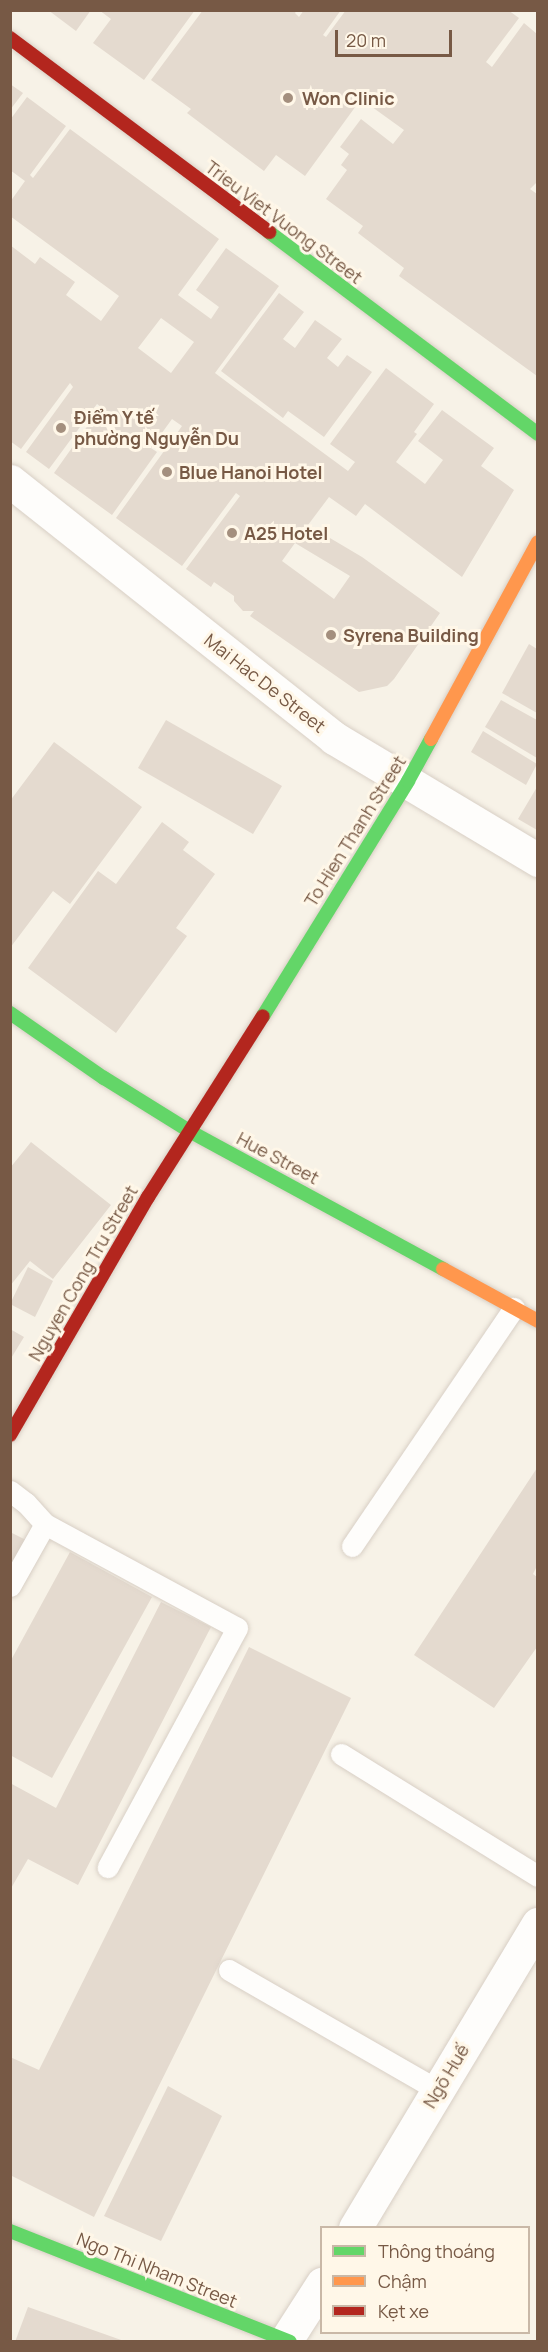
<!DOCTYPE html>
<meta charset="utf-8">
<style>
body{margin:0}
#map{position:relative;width:548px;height:2352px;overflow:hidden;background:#f7f2e7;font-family:Manrope,sans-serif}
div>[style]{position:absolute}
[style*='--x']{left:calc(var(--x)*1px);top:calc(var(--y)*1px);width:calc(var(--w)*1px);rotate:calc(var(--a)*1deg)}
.building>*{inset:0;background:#e4dacf}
.roads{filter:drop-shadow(0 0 2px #d8cfc5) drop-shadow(0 0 2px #d8cfc5)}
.lane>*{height:21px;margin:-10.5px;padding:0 10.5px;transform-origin:10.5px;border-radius:10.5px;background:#fefdfb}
.street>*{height:33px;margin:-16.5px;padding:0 16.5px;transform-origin:16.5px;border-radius:16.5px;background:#fefdfb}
.fast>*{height:14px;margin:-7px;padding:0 7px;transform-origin:7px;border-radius:7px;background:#63d668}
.slow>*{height:14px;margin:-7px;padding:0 7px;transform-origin:7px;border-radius:7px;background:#ff974d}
.jam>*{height:14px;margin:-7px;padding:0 7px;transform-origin:7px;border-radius:7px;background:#b3261e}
.dots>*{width:16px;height:16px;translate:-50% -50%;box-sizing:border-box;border:3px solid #fff7e8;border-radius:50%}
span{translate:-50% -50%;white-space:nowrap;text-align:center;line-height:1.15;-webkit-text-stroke:6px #fff7e8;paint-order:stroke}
.poi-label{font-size:18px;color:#775945;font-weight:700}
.left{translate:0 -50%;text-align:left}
.street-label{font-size:18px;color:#775945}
.frame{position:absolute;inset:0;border:12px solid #775945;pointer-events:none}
.legend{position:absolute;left:320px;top:2226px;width:210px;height:108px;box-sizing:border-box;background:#fff7e8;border:2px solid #c9b8a7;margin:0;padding:8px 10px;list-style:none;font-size:18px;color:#775945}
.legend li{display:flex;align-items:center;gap:12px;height:30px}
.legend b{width:30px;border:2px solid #c9b8a7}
.scale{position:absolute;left:335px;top:30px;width:117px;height:27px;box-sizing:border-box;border:3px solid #775945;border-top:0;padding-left:8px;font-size:18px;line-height:21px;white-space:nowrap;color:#775945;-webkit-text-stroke:4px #fff7e8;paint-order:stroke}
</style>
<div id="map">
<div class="building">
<i style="clip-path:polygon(48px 10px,91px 10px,76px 31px)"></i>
<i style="clip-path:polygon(99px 10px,195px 10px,144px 80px,93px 43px,111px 19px)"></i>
<i style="clip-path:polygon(203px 10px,297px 10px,295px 13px,299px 17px,304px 10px,341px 10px,323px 35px,326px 37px,346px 10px,508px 10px,519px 18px,486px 62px,492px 67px,524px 23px,537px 34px,537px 182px,530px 189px,537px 194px,537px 376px,399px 276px,404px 268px,358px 233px,363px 226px,326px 199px,347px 170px,341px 165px,349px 154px,340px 147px,361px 119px,393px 144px,404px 130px,361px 99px,305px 176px,276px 155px,264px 171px,187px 113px,191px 109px,151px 80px)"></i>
<i style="clip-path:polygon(10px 84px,23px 93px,10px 110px)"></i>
<i style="clip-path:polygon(evenodd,27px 97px,66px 126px,30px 175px,33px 178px,70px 129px,219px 239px,178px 295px,211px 319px,219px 307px,196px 290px,226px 248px,279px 286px,215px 373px,243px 394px,348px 471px,355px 462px,330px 444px,386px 368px,434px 404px,414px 432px,417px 434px,396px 462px,425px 484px,443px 460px,418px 441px,442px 410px,494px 448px,481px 466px,514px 490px,462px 577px,365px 504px,356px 516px,329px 497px,308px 525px,362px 557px,440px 613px,394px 679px,387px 686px,359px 692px,250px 616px,254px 611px,243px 611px,234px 601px,234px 596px,214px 582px,211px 587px,186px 569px,240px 496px,236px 493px,182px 566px,116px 518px,182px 426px,172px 419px,151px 448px,157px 452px,112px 515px,54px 473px,101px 407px,97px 404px,49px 469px,26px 452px,73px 387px,70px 383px,21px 449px,10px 441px,10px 245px,35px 264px,40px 257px,75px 282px,66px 295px,101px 321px,119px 296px,10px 216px,10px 202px,25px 181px,10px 170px,10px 120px,27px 97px,161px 318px,194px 342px,171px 373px,138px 348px,161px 318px,27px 97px,295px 543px,350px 576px,334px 599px,282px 561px,295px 543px)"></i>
<i style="clip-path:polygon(279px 293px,304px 312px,283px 339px,295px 348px,315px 320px,342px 339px,327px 358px,338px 367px,347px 355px,372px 372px,324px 437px,288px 411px,283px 418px,221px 371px)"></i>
<i style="clip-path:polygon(529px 644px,537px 649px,537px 713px,502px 693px)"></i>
<i style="clip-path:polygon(501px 700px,537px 720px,537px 758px,485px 727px)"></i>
<i style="clip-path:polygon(166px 720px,282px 786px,253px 834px,138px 768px)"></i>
<i style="clip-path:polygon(483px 731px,537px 764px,526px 785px,471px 752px)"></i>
<i style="clip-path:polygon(54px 742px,142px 807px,70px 904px,53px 891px,10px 948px,10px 801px)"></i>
<i style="clip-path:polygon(537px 787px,537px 830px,518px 819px)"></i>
<i style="clip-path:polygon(162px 822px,189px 842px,183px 850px,215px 874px,176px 928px,187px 936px,116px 1033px,28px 968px,98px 871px,116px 884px)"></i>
<i style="clip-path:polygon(31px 1142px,111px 1205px,53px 1279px,30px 1261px,10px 1286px,10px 1168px)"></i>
<i style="clip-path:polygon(28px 1267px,53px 1281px,35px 1317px,10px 1304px)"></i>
<i style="clip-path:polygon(10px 1329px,24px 1337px,10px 1360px)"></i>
<i style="clip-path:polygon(537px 1468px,537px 1566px,533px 1574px,537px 1577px,537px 1647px,494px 1708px,414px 1655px)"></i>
<i style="clip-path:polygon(10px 1532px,30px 1542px,10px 1577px)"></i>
<i style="clip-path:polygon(70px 1552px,152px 1597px,52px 1778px,10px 1755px,10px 1662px)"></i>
<i style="clip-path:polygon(161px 1602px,211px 1627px,78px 1885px,28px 1859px,10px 1890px,10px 1783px,56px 1808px)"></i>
<i style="clip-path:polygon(249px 1647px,351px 1698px,94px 2217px,10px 2175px,10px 2057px,39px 2070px)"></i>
<i style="clip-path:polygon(168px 2086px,222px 2116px,161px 2241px,104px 2216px)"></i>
<i style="clip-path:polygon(28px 2307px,124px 2341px,124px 2342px,15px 2342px)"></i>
</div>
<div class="roads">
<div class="lane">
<i style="--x:10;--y:1491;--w:20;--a:37"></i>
<i style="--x:26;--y:1503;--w:28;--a:48"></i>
<i style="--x:45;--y:1524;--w:218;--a:28.4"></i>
<i style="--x:237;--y:1628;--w:272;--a:118.4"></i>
<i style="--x:352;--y:1546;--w:288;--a:-55.8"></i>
<i style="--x:10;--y:1586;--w:71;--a:-60.6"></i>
<i style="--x:341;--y:1754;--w:232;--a:31.8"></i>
<i style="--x:229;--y:1970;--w:241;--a:29.9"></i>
</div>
<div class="street">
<i style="--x:10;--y:481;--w:414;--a:38.4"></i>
<i style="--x:334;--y:738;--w:238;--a:30.9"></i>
<i style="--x:355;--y:2228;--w:355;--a:-59"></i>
<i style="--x:286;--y:2340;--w:67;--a:-57.3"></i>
</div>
<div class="fast">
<i style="--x:269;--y:232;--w:336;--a:36.9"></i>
<i style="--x:10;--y:1013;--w:114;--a:34.7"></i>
<i style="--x:104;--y:1078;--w:102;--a:31.8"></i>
<i style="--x:191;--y:1132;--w:287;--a:28.5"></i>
<i style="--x:263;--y:1016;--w:276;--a:-58.3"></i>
<i style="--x:408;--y:781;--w:48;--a:-61.3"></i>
<i style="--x:10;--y:2231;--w:301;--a:21.6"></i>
</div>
<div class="slow">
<i style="--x:431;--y:739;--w:224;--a:-61.5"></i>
<i style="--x:443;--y:1269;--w:108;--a:28.7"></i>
</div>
<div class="jam">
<i style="--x:10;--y:38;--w:324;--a:36.8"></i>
<i style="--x:10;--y:1435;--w:275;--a:-59.9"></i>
<i style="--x:148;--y:1197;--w:214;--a:-57.6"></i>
</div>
</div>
<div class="dots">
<i style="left:288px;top:98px;background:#a48f7e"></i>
<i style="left:61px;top:428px;background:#a48f7e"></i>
<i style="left:167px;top:472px;background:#a48f7e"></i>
<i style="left:232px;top:533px;background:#a48f7e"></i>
<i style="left:331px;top:635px;background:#a48f7e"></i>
</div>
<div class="poi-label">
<span class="left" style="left:302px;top:98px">Won Clinic</span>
<span class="left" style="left:74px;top:428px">Điểm Y tế<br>phường Nguyễn Du</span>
<span class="left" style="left:179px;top:472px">Blue Hanoi Hotel</span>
<span class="left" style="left:244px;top:533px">A25 Hotel</span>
<span class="left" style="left:343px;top:635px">Syrena Building</span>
</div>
<div class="street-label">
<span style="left:284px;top:222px;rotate:37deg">Trieu Viet Vuong Street</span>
<span style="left:265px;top:683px;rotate:38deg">Mai Hac De Street</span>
<span style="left:355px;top:831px;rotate:-58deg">To Hien Thanh Street</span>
<span style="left:278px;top:1158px;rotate:28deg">Hue Street</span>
<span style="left:83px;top:1273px;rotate:-60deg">Nguyen Cong Tru Street</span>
<span style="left:446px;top:2076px;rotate:-59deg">Ngõ Huế</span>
<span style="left:157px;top:2270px;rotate:22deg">Ngo Thi Nham Street</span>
</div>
<div class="frame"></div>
<ul class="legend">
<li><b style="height:8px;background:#63d668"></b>Thông thoáng</li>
<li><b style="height:8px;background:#ff974d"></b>Chậm</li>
<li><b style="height:8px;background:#b3261e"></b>Kẹt xe</li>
</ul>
<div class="scale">20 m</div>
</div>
